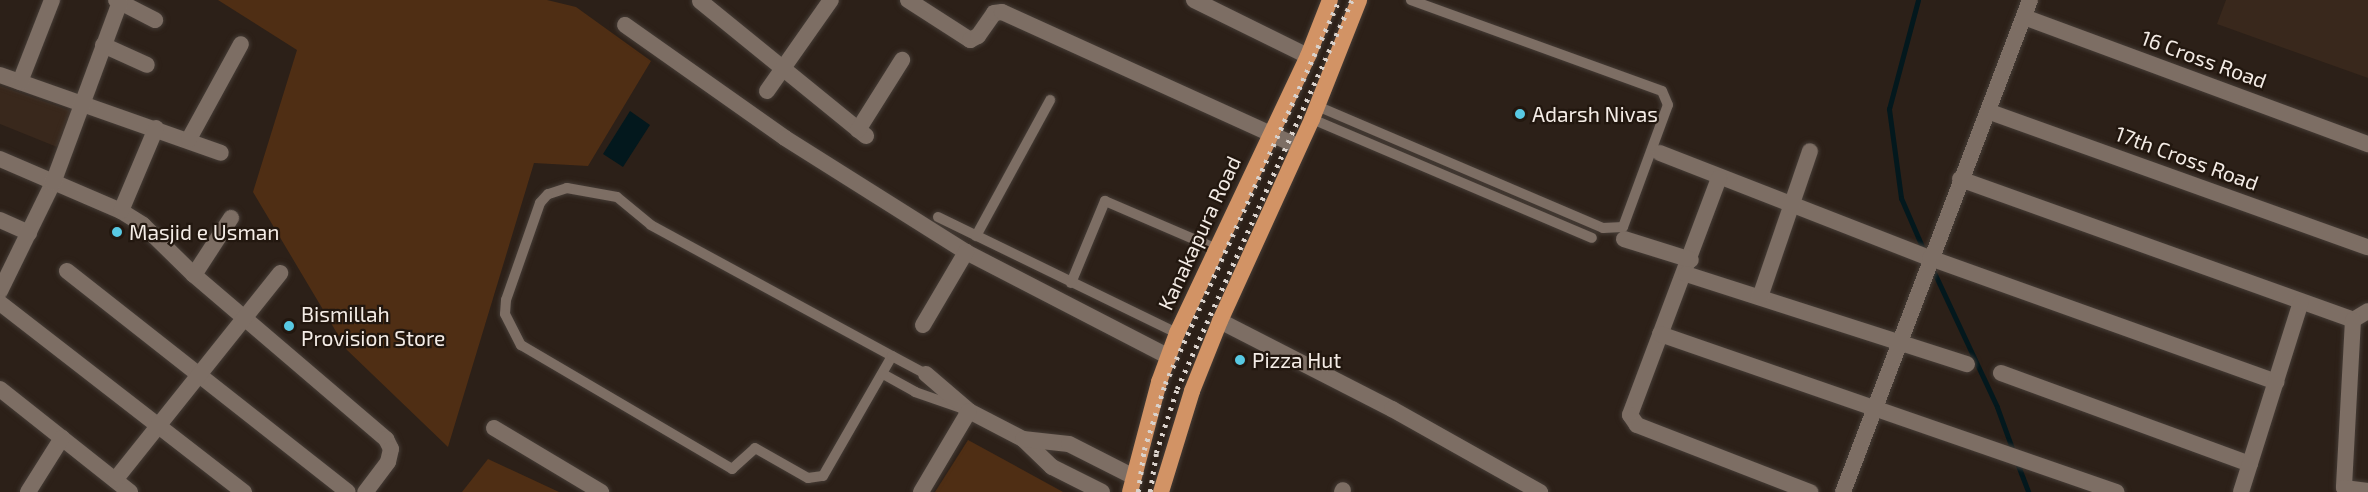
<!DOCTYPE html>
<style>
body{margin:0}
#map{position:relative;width:2368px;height:492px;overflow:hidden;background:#2c2018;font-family:"Exo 2",sans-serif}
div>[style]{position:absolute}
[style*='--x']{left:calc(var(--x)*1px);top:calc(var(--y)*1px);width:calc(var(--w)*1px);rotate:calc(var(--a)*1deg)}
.built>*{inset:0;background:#39281c}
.green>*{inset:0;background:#4f2e14}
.water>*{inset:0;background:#03181d}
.stream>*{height:5px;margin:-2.5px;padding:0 2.5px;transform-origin:2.5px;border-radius:2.5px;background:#03181d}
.roads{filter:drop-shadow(0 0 2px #453c36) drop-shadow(0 0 2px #453c36)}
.service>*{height:10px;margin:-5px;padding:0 5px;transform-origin:5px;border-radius:5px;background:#7d6e64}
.minor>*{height:16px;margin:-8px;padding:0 8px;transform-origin:8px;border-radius:8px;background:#7d6e64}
.trunk>*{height:16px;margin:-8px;padding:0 8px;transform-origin:8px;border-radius:8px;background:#d29365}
.rail>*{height:4.5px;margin-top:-2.25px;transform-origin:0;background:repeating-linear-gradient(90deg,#d9d1cb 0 3px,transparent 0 9px)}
.dots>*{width:16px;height:16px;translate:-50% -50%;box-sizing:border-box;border:3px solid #22170f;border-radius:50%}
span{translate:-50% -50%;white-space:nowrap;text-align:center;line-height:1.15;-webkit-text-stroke:4.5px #22170f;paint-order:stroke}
.street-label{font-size:21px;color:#f4ece6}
.poi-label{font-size:21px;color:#f4ece6}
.left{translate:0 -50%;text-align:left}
</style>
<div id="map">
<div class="built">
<i style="clip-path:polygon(2226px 0,2368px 0,2368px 78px,2217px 24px)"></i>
<i style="clip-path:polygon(0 86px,77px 113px,62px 149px,0 124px)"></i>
</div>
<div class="green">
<i style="clip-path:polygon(218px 0,547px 0,576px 7px,651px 61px,588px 166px,534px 163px,448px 447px,347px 350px,253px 192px,297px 50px)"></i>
<i style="clip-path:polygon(968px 440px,1063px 492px,935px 492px)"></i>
<i style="clip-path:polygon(488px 459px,559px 492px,462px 492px)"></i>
</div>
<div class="water">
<i style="clip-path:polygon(630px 111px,650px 125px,623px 167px,603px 154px)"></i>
</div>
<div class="stream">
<i style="--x:1918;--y:0;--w:113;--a:104.9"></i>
<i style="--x:1889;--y:109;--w:90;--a:82.3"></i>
<i style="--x:1901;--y:198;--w:58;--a:66.5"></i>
<i style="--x:1932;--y:268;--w:153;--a:64.9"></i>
<i style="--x:1997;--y:407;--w:47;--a:70"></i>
<i style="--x:2016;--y:460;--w:34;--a:69"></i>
</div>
<div class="roads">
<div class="service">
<i style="--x:1317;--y:106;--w:311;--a:23.1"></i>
<i style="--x:1603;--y:228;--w:20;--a:-3"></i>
<i style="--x:1623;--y:227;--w:130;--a:-69.8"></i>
<i style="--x:1668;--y:105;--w:15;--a:-113"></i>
<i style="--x:1662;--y:91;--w:267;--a:-160.1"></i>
<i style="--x:1312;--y:119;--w:304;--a:23"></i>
<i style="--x:938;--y:217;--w:266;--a:25.9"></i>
<i style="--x:976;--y:236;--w:155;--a:-61.4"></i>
<i style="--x:1071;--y:283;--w:89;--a:-67.5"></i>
<i style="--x:1105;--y:201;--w:122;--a:23.2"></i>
<i style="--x:892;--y:356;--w:274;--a:-151.5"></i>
<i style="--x:651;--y:225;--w:44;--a:-140.5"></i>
<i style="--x:617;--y:197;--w:51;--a:-169.8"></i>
<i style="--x:567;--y:188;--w:20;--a:162"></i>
<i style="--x:548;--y:194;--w:12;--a:132"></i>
<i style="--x:540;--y:203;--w:103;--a:109.3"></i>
<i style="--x:506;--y:300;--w:14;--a:94"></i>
<i style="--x:505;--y:314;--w:35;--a:63"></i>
<i style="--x:521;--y:345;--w:245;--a:30.4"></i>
<i style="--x:732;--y:469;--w:31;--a:-42"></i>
<i style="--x:755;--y:448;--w:61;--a:29.5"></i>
<i style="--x:808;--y:478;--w:15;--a:-8"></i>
<i style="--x:823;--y:476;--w:138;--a:-60.1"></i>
<i style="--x:892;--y:356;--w:38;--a:28"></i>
<i style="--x:883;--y:374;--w:37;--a:29"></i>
<i style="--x:915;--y:392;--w:49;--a:19.2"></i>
</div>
<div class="minor">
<i style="--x:116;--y:0;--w:44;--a:27.1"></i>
<i style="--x:908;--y:0;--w:74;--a:32.8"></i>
<i style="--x:970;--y:40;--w:9;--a:-27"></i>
<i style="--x:978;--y:36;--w:28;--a:-55"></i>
<i style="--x:994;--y:13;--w:8;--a:-7"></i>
<i style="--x:1002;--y:12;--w:325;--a:24.4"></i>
<i style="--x:1194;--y:0;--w:127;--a:26.2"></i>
<i style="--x:700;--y:1;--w:214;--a:39.1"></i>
<i style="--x:2024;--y:17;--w:367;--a:20.3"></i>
<i style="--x:625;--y:25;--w:196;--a:35.2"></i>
<i style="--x:785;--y:138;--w:214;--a:32.2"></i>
<i style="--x:966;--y:252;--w:229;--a:27.3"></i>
<i style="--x:103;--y:45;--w:48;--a:24.4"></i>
<i style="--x:0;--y:75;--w:234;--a:19.4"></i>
<i style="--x:20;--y:82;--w:88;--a:-68.7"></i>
<i style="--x:767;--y:91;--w:111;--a:-54.9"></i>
<i style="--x:1990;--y:112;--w:401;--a:19.7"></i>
<i style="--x:858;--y:130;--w:83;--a:-57.8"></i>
<i style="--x:189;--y:139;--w:108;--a:-61.3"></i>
<i style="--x:1660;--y:153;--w:290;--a:21.3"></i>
<i style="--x:1930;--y:258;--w:368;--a:19.7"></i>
<i style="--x:0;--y:159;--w:132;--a:23.3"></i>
<i style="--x:121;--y:211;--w:26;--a:32"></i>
<i style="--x:143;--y:225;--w:71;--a:44.4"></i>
<i style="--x:194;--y:275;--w:253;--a:40.5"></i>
<i style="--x:386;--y:439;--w:11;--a:63"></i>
<i style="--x:391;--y:449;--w:13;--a:103"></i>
<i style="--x:388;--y:462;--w:38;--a:127"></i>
<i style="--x:1719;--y:178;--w:253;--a:110.6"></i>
<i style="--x:1630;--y:415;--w:12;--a:55"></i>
<i style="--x:1637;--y:425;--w:186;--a:21.2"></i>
<i style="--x:1960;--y:179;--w:418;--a:19.7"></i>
<i style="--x:2353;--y:320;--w:17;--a:-31"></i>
<i style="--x:121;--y:211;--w:90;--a:-67.1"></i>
<i style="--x:0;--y:220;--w:32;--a:24"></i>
<i style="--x:1624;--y:239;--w:70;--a:17.4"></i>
<i style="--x:67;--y:271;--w:357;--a:38.2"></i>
<i style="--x:1686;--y:274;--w:295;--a:17.8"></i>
<i style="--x:194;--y:275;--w:68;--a:-57"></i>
<i style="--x:0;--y:291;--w:120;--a:-63.9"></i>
<i style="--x:53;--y:183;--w:193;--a:-69.7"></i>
<i style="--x:1760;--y:297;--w:154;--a:-71.1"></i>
<i style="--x:0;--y:303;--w:309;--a:37.8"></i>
<i style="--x:2353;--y:320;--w:168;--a:93.1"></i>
<i style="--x:2344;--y:488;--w:24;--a:7"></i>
<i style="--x:1220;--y:321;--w:193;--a:27.1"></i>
<i style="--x:1392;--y:409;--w:170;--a:29.3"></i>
<i style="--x:923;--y:325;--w:85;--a:-59.5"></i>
<i style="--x:1660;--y:334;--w:483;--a:19.1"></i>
<i style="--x:2001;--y:373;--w:265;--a:20.1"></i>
<i style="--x:926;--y:374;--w:57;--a:40.7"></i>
<i style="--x:969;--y:411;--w:61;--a:27.4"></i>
<i style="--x:0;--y:389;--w:166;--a:38.4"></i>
<i style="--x:494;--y:428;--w:125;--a:30.9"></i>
<i style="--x:115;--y:480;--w:265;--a:-51.4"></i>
<i style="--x:28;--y:492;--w:64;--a:-57.8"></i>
<i style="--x:921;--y:492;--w:94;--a:-59.3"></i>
<i style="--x:1102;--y:492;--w:56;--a:-153.4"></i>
<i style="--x:1052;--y:467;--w:40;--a:-136"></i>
<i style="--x:1023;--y:439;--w:46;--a:6.2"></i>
<i style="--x:1069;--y:444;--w:71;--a:26.9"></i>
<i style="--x:1342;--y:492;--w:2;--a:-63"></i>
<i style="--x:1843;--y:492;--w:526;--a:-69.19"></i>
<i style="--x:2241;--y:492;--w:199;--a:-72.5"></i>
</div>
<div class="trunk">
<i style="--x:1130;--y:492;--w:114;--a:-75.2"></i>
<i style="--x:1159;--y:382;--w:52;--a:-69.8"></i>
<i style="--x:1177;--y:333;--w:306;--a:-64.7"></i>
<i style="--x:1308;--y:56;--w:60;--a:-68.6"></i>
<i style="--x:1161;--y:492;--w:106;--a:-72.9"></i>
<i style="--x:1192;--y:391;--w:75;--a:-68.2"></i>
<i style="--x:1220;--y:321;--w:222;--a:-65.5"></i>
<i style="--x:1312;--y:119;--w:128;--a:-68.4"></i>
</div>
</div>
<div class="rail">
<i style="--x:1138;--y:492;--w:42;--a:-81.9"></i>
<i style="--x:1144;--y:450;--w:69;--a:-72.3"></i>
<i style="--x:1165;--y:384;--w:422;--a:-65.6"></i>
<i style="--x:1150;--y:492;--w:39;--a:-81"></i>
<i style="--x:1156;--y:453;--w:67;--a:-71.8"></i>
<i style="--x:1177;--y:389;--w:427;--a:-65.8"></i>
</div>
<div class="dots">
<i style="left:1520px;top:114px;background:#58c9e3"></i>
<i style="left:117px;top:232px;background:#58c9e3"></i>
<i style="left:289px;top:326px;background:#58c9e3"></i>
<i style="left:1240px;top:360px;background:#58c9e3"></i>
</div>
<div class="street-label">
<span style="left:2204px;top:59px;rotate:20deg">16 Cross Road</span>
<span style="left:2187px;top:158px;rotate:20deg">17th Cross Road</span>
<span style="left:1199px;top:233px;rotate:-65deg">Kanakapura Road</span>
</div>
<div class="poi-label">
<span class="left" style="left:1532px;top:114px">Adarsh Nivas</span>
<span class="left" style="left:129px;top:232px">Masjid e Usman</span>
<span class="left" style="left:301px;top:326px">Bismillah<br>Provision Store</span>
<span class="left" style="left:1252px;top:360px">Pizza Hut</span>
</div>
</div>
